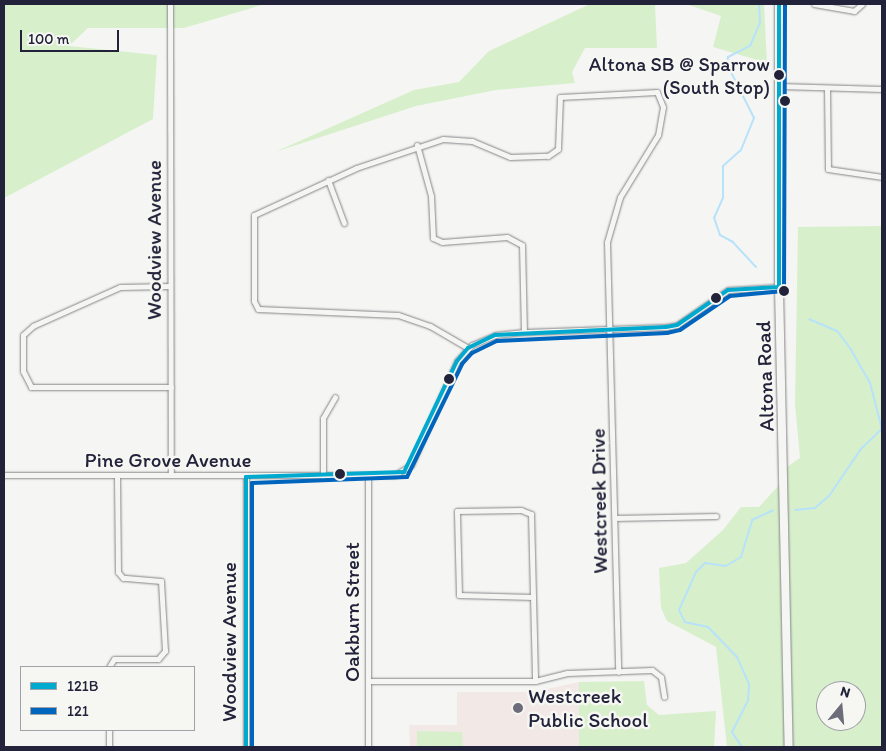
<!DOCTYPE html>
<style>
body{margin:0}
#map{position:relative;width:886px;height:751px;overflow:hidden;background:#f5f5f3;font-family:Itim,sans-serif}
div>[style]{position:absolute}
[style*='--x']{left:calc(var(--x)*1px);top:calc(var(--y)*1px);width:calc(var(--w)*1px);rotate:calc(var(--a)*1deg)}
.built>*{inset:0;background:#f2e8e6}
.green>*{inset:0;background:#d7f0cb}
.stream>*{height:2px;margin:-1px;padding:0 1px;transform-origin:1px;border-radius:1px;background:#b7e2fa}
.roads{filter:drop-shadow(0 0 1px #858589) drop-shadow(0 0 1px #858589)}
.minor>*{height:5px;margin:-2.5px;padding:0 2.5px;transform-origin:2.5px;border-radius:2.5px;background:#f5f5f3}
.secondary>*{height:8px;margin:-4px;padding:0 4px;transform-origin:4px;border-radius:4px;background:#f5f5f3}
.bus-1>*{height:4px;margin:-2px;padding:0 2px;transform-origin:2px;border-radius:2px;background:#00a9ce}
.bus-2>*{height:4px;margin:-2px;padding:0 2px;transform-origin:2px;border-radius:2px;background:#0065bd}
.dots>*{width:14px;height:14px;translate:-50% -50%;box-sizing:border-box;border:2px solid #f6f6f2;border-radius:50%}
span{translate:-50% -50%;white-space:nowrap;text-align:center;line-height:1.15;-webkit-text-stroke:5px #f6f6f2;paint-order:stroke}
.bus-label{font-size:20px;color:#22223b}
.right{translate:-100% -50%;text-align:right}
.street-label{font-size:21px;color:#22223b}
.poi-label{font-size:21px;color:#22223b}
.left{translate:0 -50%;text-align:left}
.frame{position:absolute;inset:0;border:5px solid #22223b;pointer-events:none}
.legend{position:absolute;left:20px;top:666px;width:175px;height:65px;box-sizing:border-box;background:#f6f6f2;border:1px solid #a1a1a9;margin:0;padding:6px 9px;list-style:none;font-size:15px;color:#22223b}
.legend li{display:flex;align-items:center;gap:10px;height:25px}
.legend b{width:25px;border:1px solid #a1a1a9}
.north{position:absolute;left:816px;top:681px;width:50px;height:50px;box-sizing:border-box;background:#f6f6f2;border:1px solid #a1a1a9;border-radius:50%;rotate:17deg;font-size:14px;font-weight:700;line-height:20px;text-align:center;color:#22223b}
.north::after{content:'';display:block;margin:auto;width:18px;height:22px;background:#6c6c7b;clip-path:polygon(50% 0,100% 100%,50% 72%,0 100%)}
.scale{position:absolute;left:20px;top:30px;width:99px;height:22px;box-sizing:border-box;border:2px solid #22223b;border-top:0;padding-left:6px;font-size:15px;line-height:18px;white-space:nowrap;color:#22223b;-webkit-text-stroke:4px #f6f6f2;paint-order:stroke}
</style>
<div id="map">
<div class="built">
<i style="clip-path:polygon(579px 682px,579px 747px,410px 747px,409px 725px,457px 725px,457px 692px,533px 692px)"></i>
</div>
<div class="green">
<i style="clip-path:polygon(4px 4px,265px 4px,184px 28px,88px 28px,69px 46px,157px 55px,153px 119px,4px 198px)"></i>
<i style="clip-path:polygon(590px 4px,655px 4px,657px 48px,585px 48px,572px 72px,575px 83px,496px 90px,416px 106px,275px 152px,414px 90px,459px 82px,489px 51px)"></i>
<i style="clip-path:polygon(686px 4px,764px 4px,767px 63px,713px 47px,721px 16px)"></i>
<i style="clip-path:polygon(evenodd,882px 226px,882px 747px,727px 747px,716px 647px,667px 621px,661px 608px,659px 568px,686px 563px,723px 530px,741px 507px,759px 507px,779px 485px,784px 469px,800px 458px,795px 404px,798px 227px,882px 226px,826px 691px,856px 691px,856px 721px,826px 721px,826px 691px)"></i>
<i style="clip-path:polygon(644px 681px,647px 705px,659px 715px,716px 711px,714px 747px,579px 747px,579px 682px)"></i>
<i style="clip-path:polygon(417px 731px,462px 732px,463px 747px,417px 747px)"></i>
</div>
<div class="stream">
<i style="--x:756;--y:267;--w:34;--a:-133"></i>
<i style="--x:733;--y:242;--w:15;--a:-152"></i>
<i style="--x:720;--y:235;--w:18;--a:-109"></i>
<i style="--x:714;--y:218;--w:22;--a:-66"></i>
<i style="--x:723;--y:198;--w:32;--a:-90"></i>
<i style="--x:723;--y:166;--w:24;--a:-42"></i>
<i style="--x:741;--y:150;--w:35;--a:-68"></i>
<i style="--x:754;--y:118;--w:60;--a:-116.6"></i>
<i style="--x:727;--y:64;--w:7;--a:-82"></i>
<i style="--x:728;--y:57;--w:25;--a:-27"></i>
<i style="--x:750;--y:46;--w:26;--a:-67"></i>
<i style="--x:760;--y:22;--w:18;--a:-93"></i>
<i style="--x:795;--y:510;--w:20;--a:-6"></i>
<i style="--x:815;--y:508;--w:18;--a:-41"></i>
<i style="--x:829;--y:496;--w:57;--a:-55.8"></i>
<i style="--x:861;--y:449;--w:29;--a:-44"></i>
<i style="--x:882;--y:429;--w:48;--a:-104.6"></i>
<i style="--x:870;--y:383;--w:40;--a:-119.7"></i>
<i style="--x:850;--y:348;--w:21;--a:-127"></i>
<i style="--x:837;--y:331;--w:30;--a:-157"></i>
<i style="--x:742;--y:747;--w:18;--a:-124"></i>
<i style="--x:732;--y:732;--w:36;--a:-63"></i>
<i style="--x:748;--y:700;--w:16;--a:-86"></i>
<i style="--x:749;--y:684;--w:30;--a:-114"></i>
<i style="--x:737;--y:657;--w:42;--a:-134"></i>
<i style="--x:708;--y:627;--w:24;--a:-168"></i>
<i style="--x:685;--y:622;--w:13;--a:-117"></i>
<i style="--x:679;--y:610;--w:42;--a:-65.9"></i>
<i style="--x:696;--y:572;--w:13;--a:-45"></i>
<i style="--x:705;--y:563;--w:21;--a:8"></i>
<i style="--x:726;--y:566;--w:17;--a:-31"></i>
<i style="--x:741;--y:557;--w:39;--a:-73"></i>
<i style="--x:752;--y:520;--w:23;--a:-25"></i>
</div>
<div class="roads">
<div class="minor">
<i style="--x:170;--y:4;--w:471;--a:89.9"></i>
<i style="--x:814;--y:4;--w:41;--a:9.9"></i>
<i style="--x:854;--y:11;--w:11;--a:-41"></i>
<i style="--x:780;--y:86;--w:102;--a:1.7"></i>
<i style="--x:827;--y:88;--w:81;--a:89.3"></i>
<i style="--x:828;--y:169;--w:55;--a:8.4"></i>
<i style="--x:417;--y:145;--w:53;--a:74.6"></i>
<i style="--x:431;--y:196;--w:42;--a:87.3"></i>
<i style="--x:433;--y:238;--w:10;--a:24"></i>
<i style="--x:442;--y:242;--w:65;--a:-4.4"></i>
<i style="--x:507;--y:237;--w:17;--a:28"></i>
<i style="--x:522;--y:245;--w:87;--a:88.7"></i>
<i style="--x:328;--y:180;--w:46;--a:69.6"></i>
<i style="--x:170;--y:286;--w:50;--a:178.9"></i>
<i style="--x:120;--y:287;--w:95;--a:155.9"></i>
<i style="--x:33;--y:326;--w:13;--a:138"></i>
<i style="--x:23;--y:335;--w:36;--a:90"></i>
<i style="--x:23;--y:371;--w:18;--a:63"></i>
<i style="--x:31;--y:387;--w:140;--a:0"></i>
<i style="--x:468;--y:348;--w:44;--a:-149.9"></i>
<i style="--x:430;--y:326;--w:34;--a:-161"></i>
<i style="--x:398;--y:315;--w:140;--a:-177.5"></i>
<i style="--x:258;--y:309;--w:9;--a:-117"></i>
<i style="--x:254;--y:301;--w:86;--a:-90"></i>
<i style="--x:254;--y:215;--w:112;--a:-24.7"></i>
<i style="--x:356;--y:168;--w:92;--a:-18.4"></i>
<i style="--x:443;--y:139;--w:29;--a:4"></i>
<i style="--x:472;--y:141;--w:41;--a:22.8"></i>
<i style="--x:510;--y:157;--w:38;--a:-2"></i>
<i style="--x:548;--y:156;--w:12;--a:-35"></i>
<i style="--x:558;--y:149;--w:52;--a:-87.8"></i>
<i style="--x:560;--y:97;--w:97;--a:-3"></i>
<i style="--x:657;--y:92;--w:16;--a:68"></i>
<i style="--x:663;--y:107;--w:28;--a:100"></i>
<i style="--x:658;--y:135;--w:73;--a:121.5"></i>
<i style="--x:620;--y:197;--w:47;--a:106.1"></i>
<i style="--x:607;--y:242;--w:430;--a:88.5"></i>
<i style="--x:4;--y:475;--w:391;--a:0"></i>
<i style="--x:395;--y:475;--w:19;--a:-32"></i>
<i style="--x:411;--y:465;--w:114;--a:-66.1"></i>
<i style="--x:457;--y:361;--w:22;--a:-47"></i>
<i style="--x:472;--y:345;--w:25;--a:-23"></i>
<i style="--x:495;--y:335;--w:29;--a:-6"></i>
<i style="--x:524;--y:332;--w:142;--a:-2"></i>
<i style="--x:666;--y:327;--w:11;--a:-10"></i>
<i style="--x:677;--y:325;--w:62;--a:-34.5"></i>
<i style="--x:728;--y:290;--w:51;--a:-3.4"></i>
<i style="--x:323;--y:476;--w:58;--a:-90"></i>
<i style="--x:323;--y:418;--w:24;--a:-60"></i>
<i style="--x:246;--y:477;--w:270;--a:90"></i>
<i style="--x:616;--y:518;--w:100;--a:-1.1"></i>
<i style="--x:533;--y:597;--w:74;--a:-178.5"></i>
<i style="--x:459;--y:595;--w:84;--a:-91.4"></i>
<i style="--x:457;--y:511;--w:64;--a:-0.9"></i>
<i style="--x:521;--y:510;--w:11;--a:22"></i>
<i style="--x:531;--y:514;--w:167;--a:88.6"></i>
<i style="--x:109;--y:667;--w:9;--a:-58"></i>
<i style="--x:114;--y:659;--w:44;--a:0"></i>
<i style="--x:158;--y:659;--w:11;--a:-49"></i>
<i style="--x:165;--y:651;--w:70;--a:-93.3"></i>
<i style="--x:161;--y:581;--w:38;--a:-175"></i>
<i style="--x:123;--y:578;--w:8;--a:-130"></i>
<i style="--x:118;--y:572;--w:96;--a:-90.6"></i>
<i style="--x:368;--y:681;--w:167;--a:0"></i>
<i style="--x:535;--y:681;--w:33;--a:-14"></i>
<i style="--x:567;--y:673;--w:85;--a:-2"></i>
<i style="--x:652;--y:670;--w:11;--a:38"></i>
<i style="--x:661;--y:677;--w:20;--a:81"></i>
<i style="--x:109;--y:747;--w:17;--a:-90"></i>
<i style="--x:368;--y:747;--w:271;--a:-90"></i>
</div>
<div class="secondary">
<i style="--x:779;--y:4;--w:283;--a:90"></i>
<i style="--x:779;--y:287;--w:460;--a:88.8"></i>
</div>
</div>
<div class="bus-1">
<i style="--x:246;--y:747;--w:270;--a:-90"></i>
<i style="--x:246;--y:477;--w:158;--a:-1.8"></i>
<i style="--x:404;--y:472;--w:123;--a:-64.5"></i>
<i style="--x:457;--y:361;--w:17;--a:-50"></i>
<i style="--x:468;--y:348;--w:30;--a:-26"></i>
<i style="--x:495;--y:335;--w:171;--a:-2.7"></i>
<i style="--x:666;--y:327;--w:11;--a:-10"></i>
<i style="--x:677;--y:325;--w:62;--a:-34.5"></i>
<i style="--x:728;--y:290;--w:51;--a:-3.4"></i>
<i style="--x:779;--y:287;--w:283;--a:-90"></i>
</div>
<div class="bus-2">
<i style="--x:252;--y:747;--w:264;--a:-90"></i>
<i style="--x:252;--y:483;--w:155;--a:-2.2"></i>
<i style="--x:407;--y:477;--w:126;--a:-64"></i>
<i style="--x:462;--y:364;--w:15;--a:-48"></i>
<i style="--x:472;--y:353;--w:28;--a:-26"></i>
<i style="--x:497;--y:341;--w:170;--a:-2.7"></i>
<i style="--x:667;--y:333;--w:13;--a:-13"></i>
<i style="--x:680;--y:330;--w:60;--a:-34.2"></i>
<i style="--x:730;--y:296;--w:54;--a:-5.3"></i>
<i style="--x:784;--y:291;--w:287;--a:-89.8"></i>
</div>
<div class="dots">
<i style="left:779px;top:75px;background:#22223b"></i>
<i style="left:785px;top:101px;background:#22223b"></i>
<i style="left:784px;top:291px;background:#22223b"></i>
<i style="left:716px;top:298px;background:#22223b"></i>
<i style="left:449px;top:379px;background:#22223b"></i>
<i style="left:340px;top:474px;background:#22223b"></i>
<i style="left:518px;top:708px;background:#6c6c7b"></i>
</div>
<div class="bus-label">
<span class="right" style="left:770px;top:76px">Altona SB @ Sparrow<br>(South Stop)</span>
</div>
<div class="street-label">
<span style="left:154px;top:240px;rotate:-90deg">Woodview Avenue</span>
<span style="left:765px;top:376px;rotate:-92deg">Altona Road</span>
<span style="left:168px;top:460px">Pine Grove Avenue</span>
<span style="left:599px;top:501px;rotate:-91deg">Westcreek Drive</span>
<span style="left:352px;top:612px;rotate:-90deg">Oakburn Street</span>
<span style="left:229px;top:642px;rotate:-90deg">Woodview Avenue</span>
</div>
<div class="poi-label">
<span class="left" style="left:528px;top:708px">Westcreek<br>Public School</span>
</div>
<div class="frame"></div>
<ul class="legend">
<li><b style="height:6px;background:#00a9ce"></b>121B</li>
<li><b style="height:6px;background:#0065bd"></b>121</li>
</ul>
<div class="north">N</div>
<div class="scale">100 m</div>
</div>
